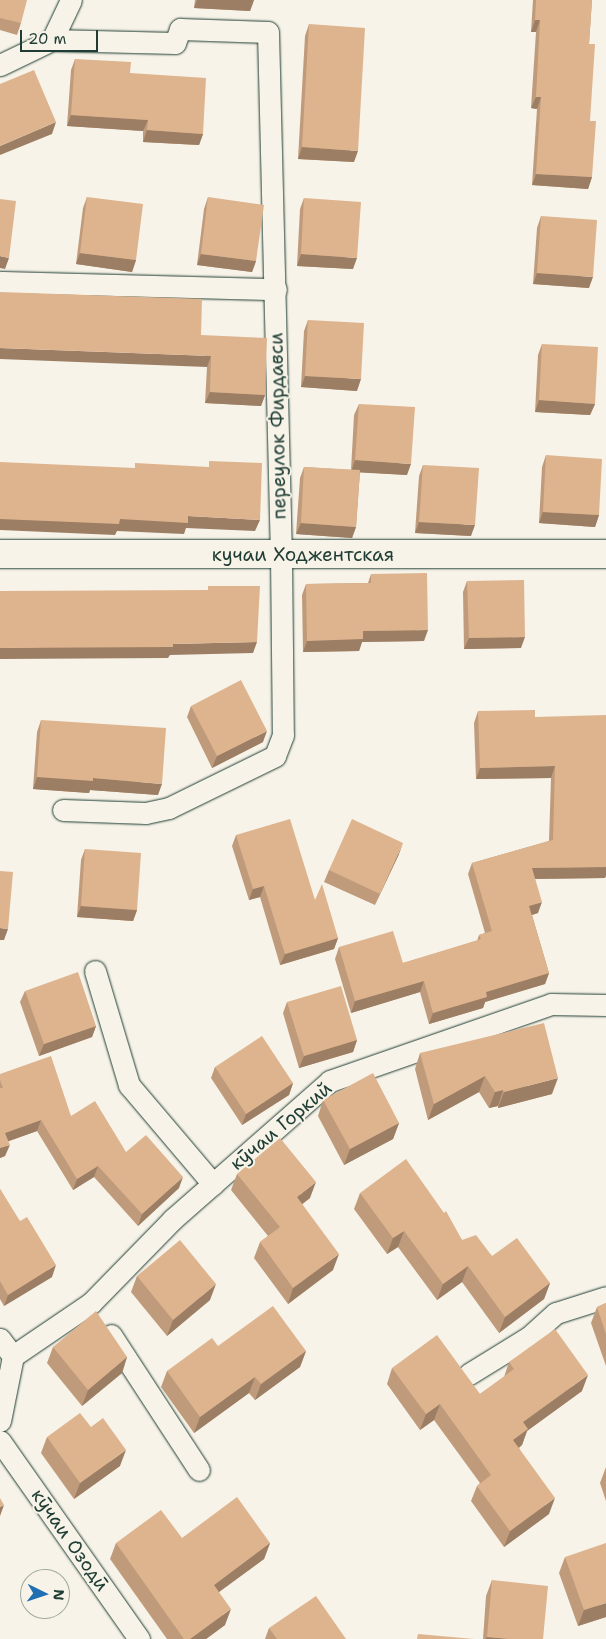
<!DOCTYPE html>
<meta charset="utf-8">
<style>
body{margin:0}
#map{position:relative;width:606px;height:1639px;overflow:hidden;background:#f7f3e8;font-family:"Shantell Sans",sans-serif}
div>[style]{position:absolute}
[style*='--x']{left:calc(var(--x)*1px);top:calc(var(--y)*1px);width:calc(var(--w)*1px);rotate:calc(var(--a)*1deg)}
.roads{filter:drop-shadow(0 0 1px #1f3d34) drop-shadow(0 0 1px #1f3d34)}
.street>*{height:21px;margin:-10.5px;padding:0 10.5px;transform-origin:10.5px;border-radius:10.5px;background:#f7f3e8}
.secondary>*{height:28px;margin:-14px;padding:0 14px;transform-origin:14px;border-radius:14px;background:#f7f3e8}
.wall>*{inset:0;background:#bf9b7b}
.shaded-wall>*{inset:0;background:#9b7e64}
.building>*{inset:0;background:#deb48f}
span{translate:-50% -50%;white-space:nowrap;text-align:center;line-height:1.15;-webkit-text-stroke:4px #f7f3e8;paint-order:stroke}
.street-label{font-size:19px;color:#1f3d34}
.north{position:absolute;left:20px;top:1569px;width:50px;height:50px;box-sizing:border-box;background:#f7f3e8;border:1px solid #a1aaa0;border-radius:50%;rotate:94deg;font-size:14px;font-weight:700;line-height:20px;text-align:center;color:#1f3d34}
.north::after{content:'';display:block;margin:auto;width:18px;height:22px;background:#1f6fb2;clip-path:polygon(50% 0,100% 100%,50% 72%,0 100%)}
.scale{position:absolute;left:20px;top:30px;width:78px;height:22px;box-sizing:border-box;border:2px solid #1f3d34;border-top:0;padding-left:6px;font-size:15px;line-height:18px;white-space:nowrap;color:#1f3d34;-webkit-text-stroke:4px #f7f3e8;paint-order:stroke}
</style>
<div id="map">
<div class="roads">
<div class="street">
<i style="--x:52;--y:40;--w:123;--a:1.4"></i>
<i style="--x:175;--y:43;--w:15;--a:-70"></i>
<i style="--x:180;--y:29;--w:88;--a:2"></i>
<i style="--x:268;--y:32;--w:524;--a:88.58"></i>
<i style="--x:281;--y:556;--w:179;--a:89.4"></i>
<i style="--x:283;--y:735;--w:22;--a:111"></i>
<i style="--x:275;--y:756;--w:118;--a:153.9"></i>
<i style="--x:169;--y:808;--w:24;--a:168"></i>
<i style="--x:146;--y:813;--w:83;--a:-177.9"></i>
<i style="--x:0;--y:65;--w:58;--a:-25.7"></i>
<i style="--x:52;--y:40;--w:44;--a:-64.6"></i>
<i style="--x:0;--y:282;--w:276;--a:1.5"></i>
<i style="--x:95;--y:971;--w:119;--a:73.4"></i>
<i style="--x:129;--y:1085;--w:130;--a:49.7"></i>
<i style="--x:111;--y:1335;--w:161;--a:56.9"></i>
<i style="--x:0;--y:1339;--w:21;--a:53"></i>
<i style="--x:13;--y:1356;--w:66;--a:101.3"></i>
<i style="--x:13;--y:1356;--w:94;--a:-34.2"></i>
<i style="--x:91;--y:1303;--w:117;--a:-45.7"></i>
<i style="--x:173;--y:1219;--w:209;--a:-41.3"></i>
<i style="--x:330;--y:1081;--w:234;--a:-19.2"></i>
<i style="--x:551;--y:1004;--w:55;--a:1"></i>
<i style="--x:469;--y:1374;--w:70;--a:-31.7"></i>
<i style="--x:529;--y:1337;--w:36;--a:-42"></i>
<i style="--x:556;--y:1313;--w:52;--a:-17.7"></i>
<i style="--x:0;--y:1441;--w:242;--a:54.9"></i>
</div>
<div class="secondary">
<i style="--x:0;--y:554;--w:606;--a:0"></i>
</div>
</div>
<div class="wall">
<i style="clip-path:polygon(0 0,21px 23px,17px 35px,0 30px)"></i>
<i style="clip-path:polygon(195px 0,254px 0,250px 11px,194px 8px)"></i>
<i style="clip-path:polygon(533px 0,592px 0,589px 44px,590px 121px,592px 177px,588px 189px,532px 185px,537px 109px,531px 108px,536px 32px,531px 32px)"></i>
<i style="clip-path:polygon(309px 24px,354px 162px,298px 159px,305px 36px)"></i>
<i style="clip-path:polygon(75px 59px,130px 73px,203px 134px,199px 145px,143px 142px,143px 131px,67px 126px,71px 70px)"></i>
<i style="clip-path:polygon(87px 197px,136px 260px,132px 272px,76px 264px,83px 208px)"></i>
<i style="clip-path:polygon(208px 197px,256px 261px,252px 272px,197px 265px,204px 209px)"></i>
<i style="clip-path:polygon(304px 198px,353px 269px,297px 266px,300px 209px)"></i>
<i style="clip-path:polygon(541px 216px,589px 288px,533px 284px,537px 228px)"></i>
<i style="clip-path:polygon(308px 320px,357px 391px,301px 387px,304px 331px)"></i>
<i style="clip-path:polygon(201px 335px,265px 395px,261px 406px,205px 403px,207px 367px)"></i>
<i style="clip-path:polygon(542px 344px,595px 404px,590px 415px,535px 412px,538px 355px)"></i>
<i style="clip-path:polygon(359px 404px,407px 475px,360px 472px,356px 527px,352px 538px,296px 534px,300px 478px,304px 467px,351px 470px,354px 415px)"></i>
<i style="clip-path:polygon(546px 455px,599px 515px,595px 527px,539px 523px,542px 467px)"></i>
<i style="clip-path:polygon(423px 465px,471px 536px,415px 533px,419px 476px)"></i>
<i style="clip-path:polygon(371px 574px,424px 641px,362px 642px,359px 651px,303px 652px,302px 595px,306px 584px,368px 583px)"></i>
<i style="clip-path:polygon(467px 581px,521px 648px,464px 649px,463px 592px)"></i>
<i style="clip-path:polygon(191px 706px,263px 742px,212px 768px,187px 717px)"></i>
<i style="clip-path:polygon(478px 711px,535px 717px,605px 878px,535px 879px,538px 913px,532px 915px,549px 973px,545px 984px,485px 1002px,483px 1008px,429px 1024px,420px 992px,351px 1013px,335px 959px,339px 947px,403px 963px,477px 941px,479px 935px,485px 933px,468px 874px,472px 863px,549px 841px,551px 778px,476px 779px,474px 723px)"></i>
<i style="clip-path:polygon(41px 720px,158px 795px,90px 790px,89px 793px,33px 789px,37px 732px)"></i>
<i style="clip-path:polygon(236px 835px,315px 900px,338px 938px,334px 949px,280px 965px,260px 897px,249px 900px,232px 846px)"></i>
<i style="clip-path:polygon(85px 849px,137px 910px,133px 921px,77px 917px,81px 860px)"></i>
<i style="clip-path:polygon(399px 854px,375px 905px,324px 882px,329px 870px)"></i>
<i style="clip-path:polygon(25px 991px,96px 1026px,92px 1037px,39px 1056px,20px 1002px)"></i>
<i style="clip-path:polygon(287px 1002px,357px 1040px,353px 1052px,299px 1068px,283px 1013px)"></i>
<i style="clip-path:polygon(420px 1053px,552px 1094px,498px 1108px,498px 1106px,489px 1108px,479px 1092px,428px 1120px,415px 1069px)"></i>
<i style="clip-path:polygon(215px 1067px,293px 1083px,289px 1095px,242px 1125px,211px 1078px)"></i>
<i style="clip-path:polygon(0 1074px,71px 1116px,179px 1188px,138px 1226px,94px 1177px,73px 1190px,37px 1131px,8px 1141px,5px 1156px,0 1158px)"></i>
<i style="clip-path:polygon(323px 1100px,399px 1123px,393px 1139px,344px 1165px,318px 1116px)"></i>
<i style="clip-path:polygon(237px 1174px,310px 1198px,302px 1204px,333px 1270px,288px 1304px,254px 1258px,260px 1242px,268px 1236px,231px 1190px)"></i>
<i style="clip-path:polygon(0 1189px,52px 1277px,4px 1306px,0 1299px)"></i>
<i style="clip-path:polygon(360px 1193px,444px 1213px,462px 1240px,492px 1256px,550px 1283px,544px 1299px,499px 1333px,462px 1282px,437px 1300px,398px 1247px,387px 1254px,354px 1209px)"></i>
<i style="clip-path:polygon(137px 1276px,210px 1300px,167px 1336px,131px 1292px)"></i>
<i style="clip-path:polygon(606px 1303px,606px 1366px,591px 1323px,597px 1307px)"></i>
<i style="clip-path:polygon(218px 1346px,306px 1351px,300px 1367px,255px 1400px,249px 1393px,194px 1433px,161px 1387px,167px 1371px)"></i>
<i style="clip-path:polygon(53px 1347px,127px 1357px,122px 1373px,82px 1406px,47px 1363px)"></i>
<i style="clip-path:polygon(509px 1362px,582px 1391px,527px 1431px,522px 1445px,519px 1448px,549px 1514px,504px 1547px,471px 1501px,477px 1486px,480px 1483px,434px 1420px,420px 1430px,387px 1384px,392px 1368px,480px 1394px,504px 1377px)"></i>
<i style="clip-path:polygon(47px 1437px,120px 1466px,74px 1499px,41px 1453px)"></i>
<i style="clip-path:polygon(606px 1467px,606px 1501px,600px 1483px)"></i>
<i style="clip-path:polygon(182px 1538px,270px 1543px,264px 1559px,219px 1592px,225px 1625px,206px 1639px,167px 1639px,110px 1559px,116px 1543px)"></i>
<i style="clip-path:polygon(565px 1557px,606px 1617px,578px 1626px,559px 1573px)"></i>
<i style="clip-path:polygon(492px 1580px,543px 1639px,483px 1639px,486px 1596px)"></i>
<i style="clip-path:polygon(269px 1628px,346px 1639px,265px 1639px)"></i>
</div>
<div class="shaded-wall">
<i style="clip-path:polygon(197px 0,254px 0,250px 11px,194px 8px)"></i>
<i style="clip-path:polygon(535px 20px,540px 20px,536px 32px,531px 32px)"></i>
<i style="clip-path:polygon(536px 97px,541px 97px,537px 109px,531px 108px)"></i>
<i style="clip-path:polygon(71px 115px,148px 120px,143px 131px,67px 126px)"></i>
<i style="clip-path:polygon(56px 122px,52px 134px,0 155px,0 146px)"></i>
<i style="clip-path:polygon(147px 130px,203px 134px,199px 145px,143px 142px)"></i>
<i style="clip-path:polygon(302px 147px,358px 151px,354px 162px,298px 159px)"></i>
<i style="clip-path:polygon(536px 174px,592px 177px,588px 189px,532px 185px)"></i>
<i style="clip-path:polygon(80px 253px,136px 260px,132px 272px,76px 264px)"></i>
<i style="clip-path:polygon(201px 254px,256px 261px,252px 272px,197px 265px)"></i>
<i style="clip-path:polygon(301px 254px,357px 258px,353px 269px,297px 266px)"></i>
<i style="clip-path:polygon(0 256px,9px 258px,5px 269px,0 268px)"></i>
<i style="clip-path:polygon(537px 273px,593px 277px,589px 288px,533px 284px)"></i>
<i style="clip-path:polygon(0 348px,211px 356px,207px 367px,0 359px)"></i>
<i style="clip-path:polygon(305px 376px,361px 379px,357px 391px,301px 387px)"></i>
<i style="clip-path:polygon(210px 392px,265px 395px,261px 406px,205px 403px)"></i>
<i style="clip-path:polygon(539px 400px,595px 404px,590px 415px,535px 412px)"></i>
<i style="clip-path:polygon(355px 460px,411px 464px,407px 475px,351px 472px)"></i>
<i style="clip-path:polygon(543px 512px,599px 515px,595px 527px,539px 523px)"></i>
<i style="clip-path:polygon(188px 516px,260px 520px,255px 531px,186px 528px,184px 534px,117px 531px,115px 535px,0 530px,0 519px,120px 519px)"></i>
<i style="clip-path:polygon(419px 522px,475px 525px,471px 536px,415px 533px)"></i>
<i style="clip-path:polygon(301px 523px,356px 527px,352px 538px,296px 534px)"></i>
<i style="clip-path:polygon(428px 630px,424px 641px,362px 642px,359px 651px,303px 652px,307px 641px,363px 631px)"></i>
<i style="clip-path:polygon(525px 637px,521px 648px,464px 649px,469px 638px)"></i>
<i style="clip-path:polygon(257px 642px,253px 653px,170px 655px,168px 658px,0 659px,0 648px)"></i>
<i style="clip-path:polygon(267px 731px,263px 742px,212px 768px,217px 756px)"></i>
<i style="clip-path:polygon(555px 766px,551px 778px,476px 779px,480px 768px)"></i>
<i style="clip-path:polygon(37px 777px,93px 778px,162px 784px,158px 795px,90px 790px,89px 793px,33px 789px)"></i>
<i style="clip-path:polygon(403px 843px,399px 854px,375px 905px,380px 894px)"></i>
<i style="clip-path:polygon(606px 867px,606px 876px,605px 878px,528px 879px,532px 868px)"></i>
<i style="clip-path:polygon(264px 886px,260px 897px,249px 900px,253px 889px)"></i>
<i style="clip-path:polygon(542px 902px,538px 913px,525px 917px,529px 906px)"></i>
<i style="clip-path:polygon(81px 906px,137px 910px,133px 921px,77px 917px)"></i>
<i style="clip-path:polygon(0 928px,8px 929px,4px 940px,0 940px)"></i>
<i style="clip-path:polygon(338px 938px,334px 949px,280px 965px,285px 954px)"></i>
<i style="clip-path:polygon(549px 973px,545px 984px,485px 1002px,483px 1008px,429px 1024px,433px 1013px,486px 992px)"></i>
<i style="clip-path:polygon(424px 981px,420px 992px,351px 1013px,355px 1001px)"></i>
<i style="clip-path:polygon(96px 1026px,92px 1037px,39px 1056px,44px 1044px)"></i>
<i style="clip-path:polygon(357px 1040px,353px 1052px,299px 1068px,304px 1056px)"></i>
<i style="clip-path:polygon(485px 1076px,479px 1092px,428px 1120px,434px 1104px)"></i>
<i style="clip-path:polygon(558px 1078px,552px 1094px,498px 1108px,504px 1092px)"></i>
<i style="clip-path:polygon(293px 1083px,289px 1095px,242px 1125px,246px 1114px)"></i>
<i style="clip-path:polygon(503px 1090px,498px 1106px,489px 1108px,495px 1092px)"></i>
<i style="clip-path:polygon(41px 1120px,37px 1131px,1px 1144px,5px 1133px)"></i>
<i style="clip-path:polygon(399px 1123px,393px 1139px,344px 1165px,350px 1149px)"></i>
<i style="clip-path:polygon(10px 1145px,5px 1156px,0 1158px,0 1148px)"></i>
<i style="clip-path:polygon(98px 1166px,94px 1177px,73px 1190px,77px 1179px)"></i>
<i style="clip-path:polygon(183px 1177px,179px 1188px,138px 1226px,142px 1214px)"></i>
<i style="clip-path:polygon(316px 1182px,310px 1198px,291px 1213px,297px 1197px)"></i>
<i style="clip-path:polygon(404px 1231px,398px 1247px,387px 1254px,393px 1238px)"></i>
<i style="clip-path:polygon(339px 1254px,333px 1270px,288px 1304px,293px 1288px)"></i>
<i style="clip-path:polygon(56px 1265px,52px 1277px,4px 1306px,8px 1295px)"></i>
<i style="clip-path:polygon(468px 1266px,462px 1282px,437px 1300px,443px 1284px)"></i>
<i style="clip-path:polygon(550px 1283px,544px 1299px,499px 1333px,505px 1317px)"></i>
<i style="clip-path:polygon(216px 1284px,210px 1300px,167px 1336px,173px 1320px)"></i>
<i style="clip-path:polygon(306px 1351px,300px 1367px,255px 1400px,261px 1384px)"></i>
<i style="clip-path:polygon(127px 1357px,122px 1373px,82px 1406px,88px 1390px)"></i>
<i style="clip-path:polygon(588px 1375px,582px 1391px,527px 1431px,522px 1445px,507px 1456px,513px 1440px,523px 1422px)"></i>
<i style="clip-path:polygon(255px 1377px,249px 1393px,194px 1433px,200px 1417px)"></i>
<i style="clip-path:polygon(440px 1404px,434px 1420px,420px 1430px,426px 1414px)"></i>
<i style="clip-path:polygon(126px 1450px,120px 1466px,74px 1499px,80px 1483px)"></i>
<i style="clip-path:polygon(555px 1498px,549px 1514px,504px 1547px,510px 1531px)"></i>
<i style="clip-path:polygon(4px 1505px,0 1516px,0 1507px)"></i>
<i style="clip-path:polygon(270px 1543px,264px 1559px,208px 1600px,214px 1585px)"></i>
<i style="clip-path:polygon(606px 1603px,606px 1617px,578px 1626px,584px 1610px)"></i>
<i style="clip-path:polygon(231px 1609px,225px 1625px,206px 1639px,190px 1639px)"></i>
<i style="clip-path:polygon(487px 1637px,510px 1639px,486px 1639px)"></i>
</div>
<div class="building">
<i style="clip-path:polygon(0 0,27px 0,21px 23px,0 18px)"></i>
<i style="clip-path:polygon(536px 0,592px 0,589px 44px,595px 44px,590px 121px,596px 121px,592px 177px,536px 174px,541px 97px,536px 97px,540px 20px,535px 20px)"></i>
<i style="clip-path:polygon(309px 24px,365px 28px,358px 151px,302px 147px)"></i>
<i style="clip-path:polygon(75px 59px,131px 62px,130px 73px,206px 78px,203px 134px,147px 130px,148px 120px,71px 115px)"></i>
<i style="clip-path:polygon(34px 70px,56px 122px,0 146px,0 84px)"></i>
<i style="clip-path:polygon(87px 197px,143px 204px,136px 260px,80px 253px)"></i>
<i style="clip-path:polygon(208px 197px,264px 205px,256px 261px,201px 254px)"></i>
<i style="clip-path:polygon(304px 198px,361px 202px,357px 258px,301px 254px)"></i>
<i style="clip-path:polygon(0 199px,16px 201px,9px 258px,0 256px)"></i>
<i style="clip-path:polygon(541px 216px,597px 220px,593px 277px,537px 273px)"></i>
<i style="clip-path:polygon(0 292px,202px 299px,201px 335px,267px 338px,265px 395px,210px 392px,211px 356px,0 348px)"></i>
<i style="clip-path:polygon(308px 320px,364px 323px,361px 379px,305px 376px)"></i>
<i style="clip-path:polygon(542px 344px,598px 347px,595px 404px,539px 400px)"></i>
<i style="clip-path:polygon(359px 404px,415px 407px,411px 464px,355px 460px)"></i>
<i style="clip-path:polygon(546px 455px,602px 459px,599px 515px,543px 512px)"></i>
<i style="clip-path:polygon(209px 461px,262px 463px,260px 520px,188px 516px,188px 523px,120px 519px,119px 524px,0 519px,0 462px,135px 468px,135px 463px,209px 467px)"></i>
<i style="clip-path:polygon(423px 465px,479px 468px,475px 525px,419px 522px)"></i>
<i style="clip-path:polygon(304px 467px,360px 470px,356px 527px,301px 523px)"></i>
<i style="clip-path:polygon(427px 573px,428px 630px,363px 631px,363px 639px,307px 641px,306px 584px,371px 583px,371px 574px)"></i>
<i style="clip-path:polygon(524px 580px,525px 637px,469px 638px,467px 581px)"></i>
<i style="clip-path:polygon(208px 586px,260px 586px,257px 642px,173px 644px,173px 647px,0 648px,0 591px,208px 590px)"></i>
<i style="clip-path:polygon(241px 680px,267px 731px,217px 756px,191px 706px)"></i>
<i style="clip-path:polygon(535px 710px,535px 717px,606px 715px,606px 867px,532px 868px,542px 902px,529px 906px,549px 973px,486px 992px,487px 997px,433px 1013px,424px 981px,355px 1001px,339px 947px,393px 931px,403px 963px,481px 939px,479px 935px,492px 931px,472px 863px,553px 840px,555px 766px,480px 768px,478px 711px)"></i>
<i style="clip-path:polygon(41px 720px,166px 728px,162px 784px,93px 778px,93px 781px,37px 777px)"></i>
<i style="clip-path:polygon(290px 819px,315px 900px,322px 884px,338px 938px,285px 954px,264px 886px,253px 889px,236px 835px)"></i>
<i style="clip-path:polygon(352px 819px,403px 843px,380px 894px,329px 870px)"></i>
<i style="clip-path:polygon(85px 849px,141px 853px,137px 910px,81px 906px)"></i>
<i style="clip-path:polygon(0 871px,13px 872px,8px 929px,0 928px)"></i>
<i style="clip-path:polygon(78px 972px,96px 1026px,44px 1044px,25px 991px)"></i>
<i style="clip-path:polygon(341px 986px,357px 1040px,304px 1056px,287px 1002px)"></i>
<i style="clip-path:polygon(544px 1023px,558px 1078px,504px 1092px,503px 1090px,495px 1092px,485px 1076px,434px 1104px,420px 1053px)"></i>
<i style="clip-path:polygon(262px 1036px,293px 1083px,246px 1114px,215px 1067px)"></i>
<i style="clip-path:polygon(51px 1056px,71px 1116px,95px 1101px,126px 1152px,146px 1135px,183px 1177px,142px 1214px,98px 1166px,77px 1179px,41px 1120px,5px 1133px,10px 1145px,0 1148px,0 1088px,3px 1088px,0 1080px,0 1074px)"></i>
<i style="clip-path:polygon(373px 1073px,399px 1123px,350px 1149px,323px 1100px)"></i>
<i style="clip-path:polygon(280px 1138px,316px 1182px,297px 1197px,339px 1254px,293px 1288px,260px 1242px,280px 1227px,237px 1174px)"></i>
<i style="clip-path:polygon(406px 1159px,444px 1213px,446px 1211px,462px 1240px,476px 1235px,492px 1256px,517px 1238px,550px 1283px,505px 1317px,468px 1266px,443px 1284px,404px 1231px,393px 1238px,360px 1193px)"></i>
<i style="clip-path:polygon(0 1189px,20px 1221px,27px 1217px,56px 1265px,8px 1295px,0 1281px)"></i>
<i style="clip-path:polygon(180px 1240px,216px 1284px,173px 1320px,137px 1276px)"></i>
<i style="clip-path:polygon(606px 1303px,606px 1334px,597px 1307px)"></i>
<i style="clip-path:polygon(273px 1306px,306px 1351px,261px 1384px,255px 1377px,200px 1417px,167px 1371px,212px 1338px,218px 1346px)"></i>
<i style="clip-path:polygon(96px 1311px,127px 1357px,88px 1390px,53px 1347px)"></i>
<i style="clip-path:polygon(555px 1329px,588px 1375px,523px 1422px,528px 1429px,513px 1440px,555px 1498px,510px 1531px,477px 1486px,491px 1475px,440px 1404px,426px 1414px,392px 1368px,437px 1335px,480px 1394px,514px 1369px,509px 1362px)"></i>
<i style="clip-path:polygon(80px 1413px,91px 1427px,103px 1418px,126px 1450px,80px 1483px,47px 1437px)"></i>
<i style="clip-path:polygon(237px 1497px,270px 1543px,214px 1585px,231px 1609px,190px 1639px,184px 1639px,116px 1543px,161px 1510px,182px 1538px)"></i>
<i style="clip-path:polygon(0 1498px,4px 1505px,0 1507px)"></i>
<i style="clip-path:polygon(606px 1543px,606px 1603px,584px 1610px,565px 1557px)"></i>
<i style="clip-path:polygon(492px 1580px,548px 1586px,543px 1639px,510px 1639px,487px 1637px)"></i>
<i style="clip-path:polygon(316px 1596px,346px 1639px,277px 1639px,269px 1628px)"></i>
<i style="clip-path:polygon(418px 1634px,474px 1639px,417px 1639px)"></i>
</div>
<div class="street-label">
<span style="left:278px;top:426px;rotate:-91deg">переулок Фирдавси</span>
<span style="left:303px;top:555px">кучаи Ходжентская</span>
<span style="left:281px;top:1126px;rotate:-40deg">кӯчаи Горкий</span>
<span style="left:70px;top:1540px;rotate:55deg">кӯчаи Озодӣ</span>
</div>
<div class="north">N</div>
<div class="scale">20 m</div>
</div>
